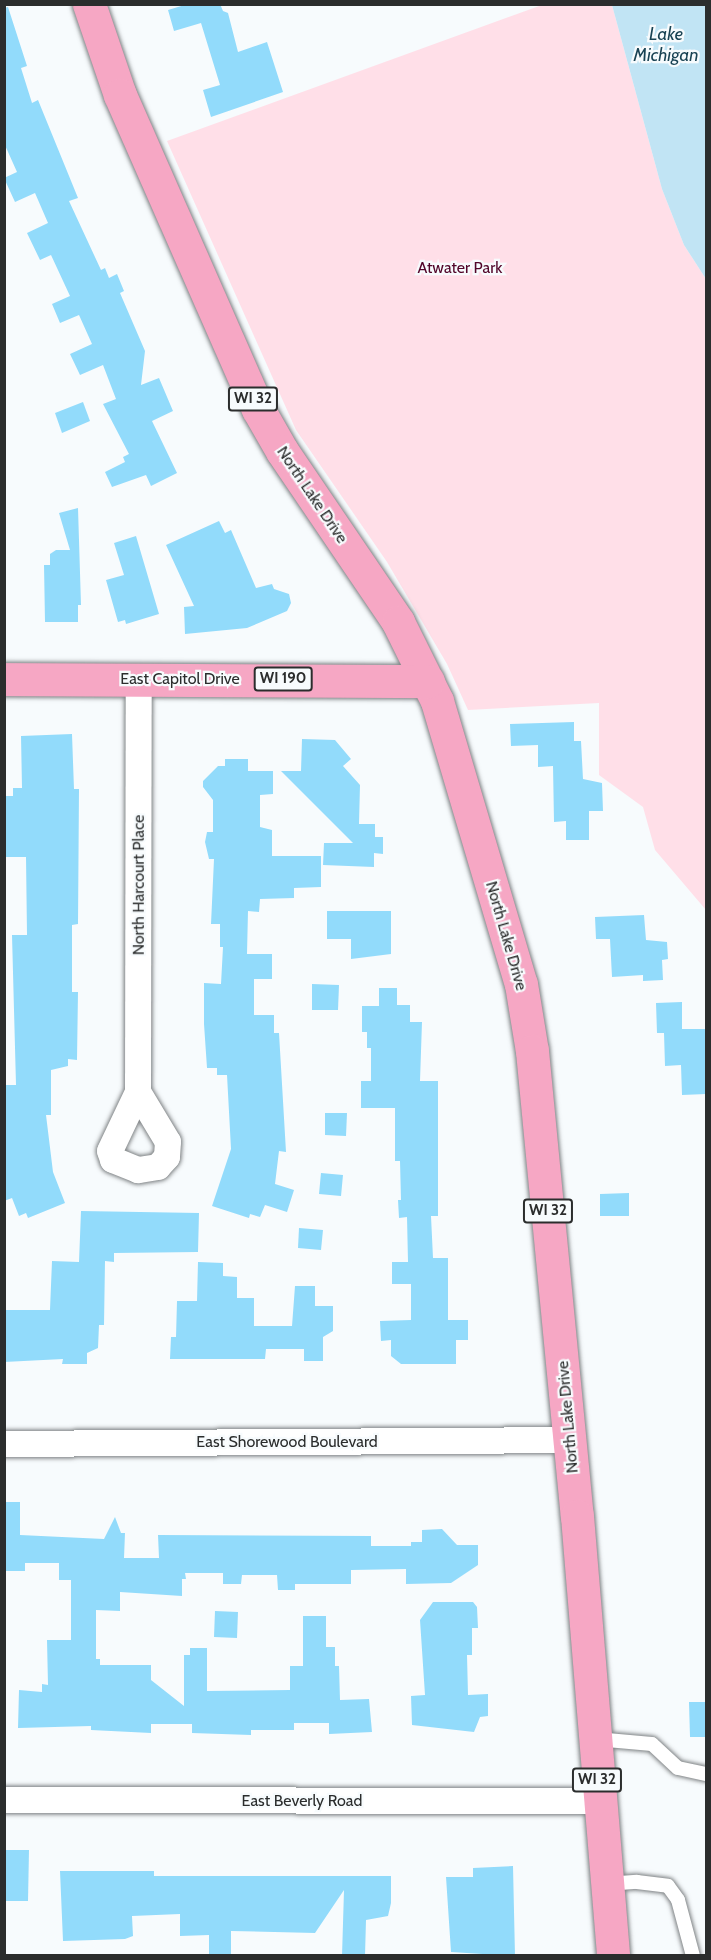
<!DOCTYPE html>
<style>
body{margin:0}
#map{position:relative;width:711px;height:1960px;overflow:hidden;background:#f7fbfd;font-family:Cabin,sans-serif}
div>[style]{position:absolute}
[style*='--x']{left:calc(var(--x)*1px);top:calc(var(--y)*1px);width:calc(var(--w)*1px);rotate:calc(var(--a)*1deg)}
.green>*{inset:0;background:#ffdfe8}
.water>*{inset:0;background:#c1e4f4}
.building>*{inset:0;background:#92dbfb}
.roads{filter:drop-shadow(0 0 2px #808486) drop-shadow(0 0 2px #808486)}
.service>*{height:14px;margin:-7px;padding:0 7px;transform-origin:7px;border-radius:7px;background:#fff}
.minor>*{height:26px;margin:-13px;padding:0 13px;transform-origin:13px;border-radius:13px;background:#fff}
.primary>*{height:33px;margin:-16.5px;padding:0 16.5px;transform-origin:16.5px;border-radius:16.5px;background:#f6a7c4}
span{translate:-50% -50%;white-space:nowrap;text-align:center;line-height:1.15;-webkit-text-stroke:4.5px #f7fbfd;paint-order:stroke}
.shield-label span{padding:2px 4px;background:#f7fbfd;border:2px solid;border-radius:4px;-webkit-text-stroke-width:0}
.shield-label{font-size:15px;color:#2b2d2d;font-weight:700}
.park-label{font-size:16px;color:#52062a}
.street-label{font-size:16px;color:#2b2d2d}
.water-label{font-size:18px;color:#194354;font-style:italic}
.frame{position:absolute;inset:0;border:6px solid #2b2d2d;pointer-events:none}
</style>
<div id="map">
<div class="green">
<i style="clip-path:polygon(542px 5px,612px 5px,662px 189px,684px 245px,706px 279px,706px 910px,655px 850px,643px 807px,599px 775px,599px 703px,468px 710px,447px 664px,387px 562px,296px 430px,167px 141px)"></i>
</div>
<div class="water">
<i style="clip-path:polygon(612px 5px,706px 5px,706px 279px,684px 245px,662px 189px)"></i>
</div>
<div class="building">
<i style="clip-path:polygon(188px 4px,220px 4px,223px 11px,228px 13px,238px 52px,267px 42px,283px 92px,211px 117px,203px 90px,220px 85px,201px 23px,174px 31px,168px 10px)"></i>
<i style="clip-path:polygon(8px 7px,27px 66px,21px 68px,32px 103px,38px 100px,78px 198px,69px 201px,101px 270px,105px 268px,109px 278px,117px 274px,124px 291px,120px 293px,145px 351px,141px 385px,159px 378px,173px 411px,152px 421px,177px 473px,151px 486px,146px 475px,112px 487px,105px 472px,125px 462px,123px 457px,129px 454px,103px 404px,116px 399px,103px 365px,80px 375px,70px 354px,92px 344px,79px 315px,60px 323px,52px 304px,70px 296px,51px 255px,40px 260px,27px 233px,48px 223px,35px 193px,15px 202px,4px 178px,17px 172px,4px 143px,4px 8px)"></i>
<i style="clip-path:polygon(83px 402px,90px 421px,62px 433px,55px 413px)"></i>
<i style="clip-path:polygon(78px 508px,81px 605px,78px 605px,78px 622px,45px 622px,44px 565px,50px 565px,50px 554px,56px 550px,70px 550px,59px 513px)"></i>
<i style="clip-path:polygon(219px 521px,225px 533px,231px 530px,256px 588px,272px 584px,274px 589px,289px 594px,291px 603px,287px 611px,247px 628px,185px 634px,184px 607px,194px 606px,166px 545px)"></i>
<i style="clip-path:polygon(136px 536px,159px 614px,126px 624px,125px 620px,118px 622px,106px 580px,124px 575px,114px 543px)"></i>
<i style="clip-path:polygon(574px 722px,574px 741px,581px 741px,583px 779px,602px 783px,603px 811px,589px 811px,589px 840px,566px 840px,566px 821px,554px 822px,553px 766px,538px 767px,538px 745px,511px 746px,510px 724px)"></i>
<i style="clip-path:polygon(72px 734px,74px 789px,79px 789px,78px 924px,72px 925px,72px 992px,78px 992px,77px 1060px,68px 1059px,68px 1066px,51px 1070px,51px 1115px,46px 1115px,53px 1172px,65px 1203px,28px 1218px,26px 1213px,19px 1216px,12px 1198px,4px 1201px,4px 1085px,16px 1085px,12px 935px,27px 935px,26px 857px,4px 857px,6px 796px,13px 796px,13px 788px,22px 788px,21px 736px)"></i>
<i style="clip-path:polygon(302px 739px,335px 740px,351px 759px,343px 766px,360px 785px,359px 824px,375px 824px,375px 837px,383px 837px,383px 854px,374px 853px,374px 867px,323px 865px,324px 843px,353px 843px,281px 771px,301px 771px)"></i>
<i style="clip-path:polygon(225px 759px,248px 759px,248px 771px,273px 771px,273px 794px,260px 795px,260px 827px,272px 830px,272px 856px,321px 856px,321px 887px,294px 888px,294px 898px,260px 899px,259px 912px,248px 911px,247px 954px,272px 954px,272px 979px,254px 979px,254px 1015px,274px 1015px,274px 1033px,279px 1033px,286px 1152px,279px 1151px,275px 1184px,294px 1190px,287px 1212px,265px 1205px,260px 1217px,250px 1214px,249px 1218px,212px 1206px,231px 1149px,227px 1075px,217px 1075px,217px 1068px,207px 1068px,204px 1024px,204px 983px,221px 984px,223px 947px,220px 947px,220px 924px,211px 924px,214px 859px,209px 859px,205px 842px,207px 832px,213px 832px,213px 800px,203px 787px,203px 781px,218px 766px,225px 766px)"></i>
<i style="clip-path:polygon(327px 911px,391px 911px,391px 954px,351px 959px,351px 939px,327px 939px)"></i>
<i style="clip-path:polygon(644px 915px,646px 940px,667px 942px,668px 959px,662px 960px,663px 980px,643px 981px,643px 975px,612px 977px,610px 939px,596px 939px,595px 917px)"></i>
<i style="clip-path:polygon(312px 984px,339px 985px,338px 1010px,312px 1010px)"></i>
<i style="clip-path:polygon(379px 988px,397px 988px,397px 1005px,410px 1005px,410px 1022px,422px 1022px,420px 1081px,438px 1081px,438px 1216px,431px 1216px,433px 1258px,448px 1258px,448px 1320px,468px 1320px,468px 1340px,456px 1340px,456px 1364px,401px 1364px,391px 1356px,391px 1340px,381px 1341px,380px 1321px,411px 1320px,411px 1284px,392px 1284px,392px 1262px,408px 1262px,407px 1217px,399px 1218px,398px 1200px,401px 1200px,400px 1161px,395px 1161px,395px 1108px,361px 1108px,361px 1081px,371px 1081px,371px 1048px,367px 1048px,367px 1032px,362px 1032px,362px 1006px,379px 1006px)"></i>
<i style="clip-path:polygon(682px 1002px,682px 1029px,706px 1029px,706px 1094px,682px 1095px,681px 1065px,665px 1066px,664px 1033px,657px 1033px,656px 1003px)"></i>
<i style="clip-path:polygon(325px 1113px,347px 1113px,346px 1136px,325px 1135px)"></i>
<i style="clip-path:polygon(321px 1173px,343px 1175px,341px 1196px,319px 1194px)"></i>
<i style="clip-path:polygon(629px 1193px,629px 1216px,600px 1216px,600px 1194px)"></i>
<i style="clip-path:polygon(81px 1211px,199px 1213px,198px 1252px,114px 1253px,114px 1262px,105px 1261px,104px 1325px,99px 1325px,98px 1348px,87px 1353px,87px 1364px,62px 1364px,63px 1359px,4px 1362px,4px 1310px,50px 1310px,52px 1261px,79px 1262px)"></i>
<i style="clip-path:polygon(299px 1228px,323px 1230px,321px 1250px,298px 1248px)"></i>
<i style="clip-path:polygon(198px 1262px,223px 1263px,223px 1276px,237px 1277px,237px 1298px,254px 1298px,254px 1326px,292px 1326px,295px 1286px,315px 1286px,315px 1306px,333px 1306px,333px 1331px,323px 1337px,323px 1361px,304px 1361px,304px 1349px,266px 1349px,265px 1359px,170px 1359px,171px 1337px,176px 1337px,177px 1301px,197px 1301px)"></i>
<i style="clip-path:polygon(4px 1502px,20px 1502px,20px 1535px,104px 1539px,115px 1517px,121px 1533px,125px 1533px,124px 1558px,159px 1558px,158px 1535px,371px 1536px,371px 1546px,411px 1546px,411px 1542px,422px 1542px,422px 1530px,442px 1529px,457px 1545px,478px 1545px,478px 1565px,451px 1583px,406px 1584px,406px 1569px,351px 1570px,351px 1584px,295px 1584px,295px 1590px,278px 1590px,277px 1575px,242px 1575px,241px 1584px,223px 1584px,223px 1573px,185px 1573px,186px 1579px,182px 1579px,182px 1596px,120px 1592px,120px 1611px,96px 1610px,96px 1659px,100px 1659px,100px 1665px,151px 1665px,151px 1680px,184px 1706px,184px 1655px,190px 1655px,190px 1648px,207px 1648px,207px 1691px,290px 1690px,290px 1666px,303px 1666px,303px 1616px,326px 1616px,326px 1647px,335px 1647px,335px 1666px,339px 1666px,340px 1700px,369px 1699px,372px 1732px,329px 1734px,329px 1723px,294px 1723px,294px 1730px,251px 1730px,251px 1735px,192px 1733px,192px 1724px,151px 1724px,151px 1733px,91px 1730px,91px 1726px,18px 1728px,19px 1690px,42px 1692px,42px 1684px,48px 1685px,47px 1640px,71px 1640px,71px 1580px,59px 1580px,59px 1563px,25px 1563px,25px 1571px,4px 1571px)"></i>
<i style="clip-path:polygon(433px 1602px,473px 1602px,477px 1607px,478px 1628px,472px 1628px,472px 1655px,467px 1655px,468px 1695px,488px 1694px,488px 1716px,480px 1717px,474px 1732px,412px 1725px,411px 1696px,425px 1695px,420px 1620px)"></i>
<i style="clip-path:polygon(215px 1611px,238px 1612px,237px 1638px,214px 1637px)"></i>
<i style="clip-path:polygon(689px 1702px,706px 1702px,706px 1737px,690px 1737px)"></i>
<i style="clip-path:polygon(4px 1850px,29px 1850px,28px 1901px,4px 1901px)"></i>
<i style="clip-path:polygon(513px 1866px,515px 1956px,451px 1952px,446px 1877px,473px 1877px,473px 1868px)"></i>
<i style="clip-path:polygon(60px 1871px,154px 1871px,154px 1876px,391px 1876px,391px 1903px,388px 1916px,366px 1920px,365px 1956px,342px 1956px,344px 1890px,315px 1933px,231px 1931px,231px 1956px,209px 1956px,209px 1935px,180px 1936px,180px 1914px,132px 1916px,133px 1936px,125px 1939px,63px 1941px)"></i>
</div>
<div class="roads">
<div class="service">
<i style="--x:596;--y:1739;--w:56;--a:5.1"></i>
<i style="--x:652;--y:1744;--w:35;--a:43"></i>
<i style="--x:678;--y:1768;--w:29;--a:12"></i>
<i style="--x:606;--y:1884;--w:31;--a:-4"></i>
<i style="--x:637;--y:1882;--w:31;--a:7"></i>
<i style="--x:668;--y:1886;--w:17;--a:54"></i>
<i style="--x:678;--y:1900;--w:58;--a:75"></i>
</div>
<div class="minor">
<i style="--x:138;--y:1092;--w:58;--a:59"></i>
<i style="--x:168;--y:1142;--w:15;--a:94"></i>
<i style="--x:167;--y:1157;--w:13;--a:132"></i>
<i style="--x:158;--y:1167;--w:20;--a:171"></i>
<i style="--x:138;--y:1170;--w:27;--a:-158"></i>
<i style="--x:113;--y:1160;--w:9;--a:-108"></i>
<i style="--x:110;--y:1151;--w:65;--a:-64.6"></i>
<i style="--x:138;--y:1092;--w:414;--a:-89.9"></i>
<i style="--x:4;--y:1444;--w:566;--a:-0.4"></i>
<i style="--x:4;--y:1800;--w:595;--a:0.1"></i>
</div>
<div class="primary">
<i style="--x:89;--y:4;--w:96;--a:71.2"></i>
<i style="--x:120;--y:95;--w:343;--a:66.3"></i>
<i style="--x:258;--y:409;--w:48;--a:60.3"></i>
<i style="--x:282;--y:451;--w:207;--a:55.8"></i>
<i style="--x:398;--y:622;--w:88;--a:63.7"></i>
<i style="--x:437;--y:701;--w:295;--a:73.5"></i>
<i style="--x:521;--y:984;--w:68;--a:80.7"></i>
<i style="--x:532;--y:1051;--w:467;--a:84.5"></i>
<i style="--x:577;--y:1516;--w:441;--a:85.3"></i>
<i style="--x:4;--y:679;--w:424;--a:0.3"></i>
</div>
</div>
<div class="shield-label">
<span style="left:253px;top:399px">WI 32</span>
<span style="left:283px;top:679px">WI 190</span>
<span style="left:548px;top:1211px">WI 32</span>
<span style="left:597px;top:1780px">WI 32</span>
</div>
<div class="park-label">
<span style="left:460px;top:268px">Atwater Park</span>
</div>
<div class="street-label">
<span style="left:312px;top:495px;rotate:56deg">North Lake Drive</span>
<span style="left:180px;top:679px">East Capitol Drive</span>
<span style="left:139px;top:885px;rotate:-90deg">North Harcourt Place</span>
<span style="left:506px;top:936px;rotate:74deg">North Lake Drive</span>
<span style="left:568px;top:1417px;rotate:-95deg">North Lake Drive</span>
<span style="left:287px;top:1442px">East Shorewood Boulevard</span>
<span style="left:302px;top:1801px">East Beverly Road</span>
</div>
<div class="water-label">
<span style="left:666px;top:45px">Lake<br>Michigan</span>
</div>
<div class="frame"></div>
</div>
